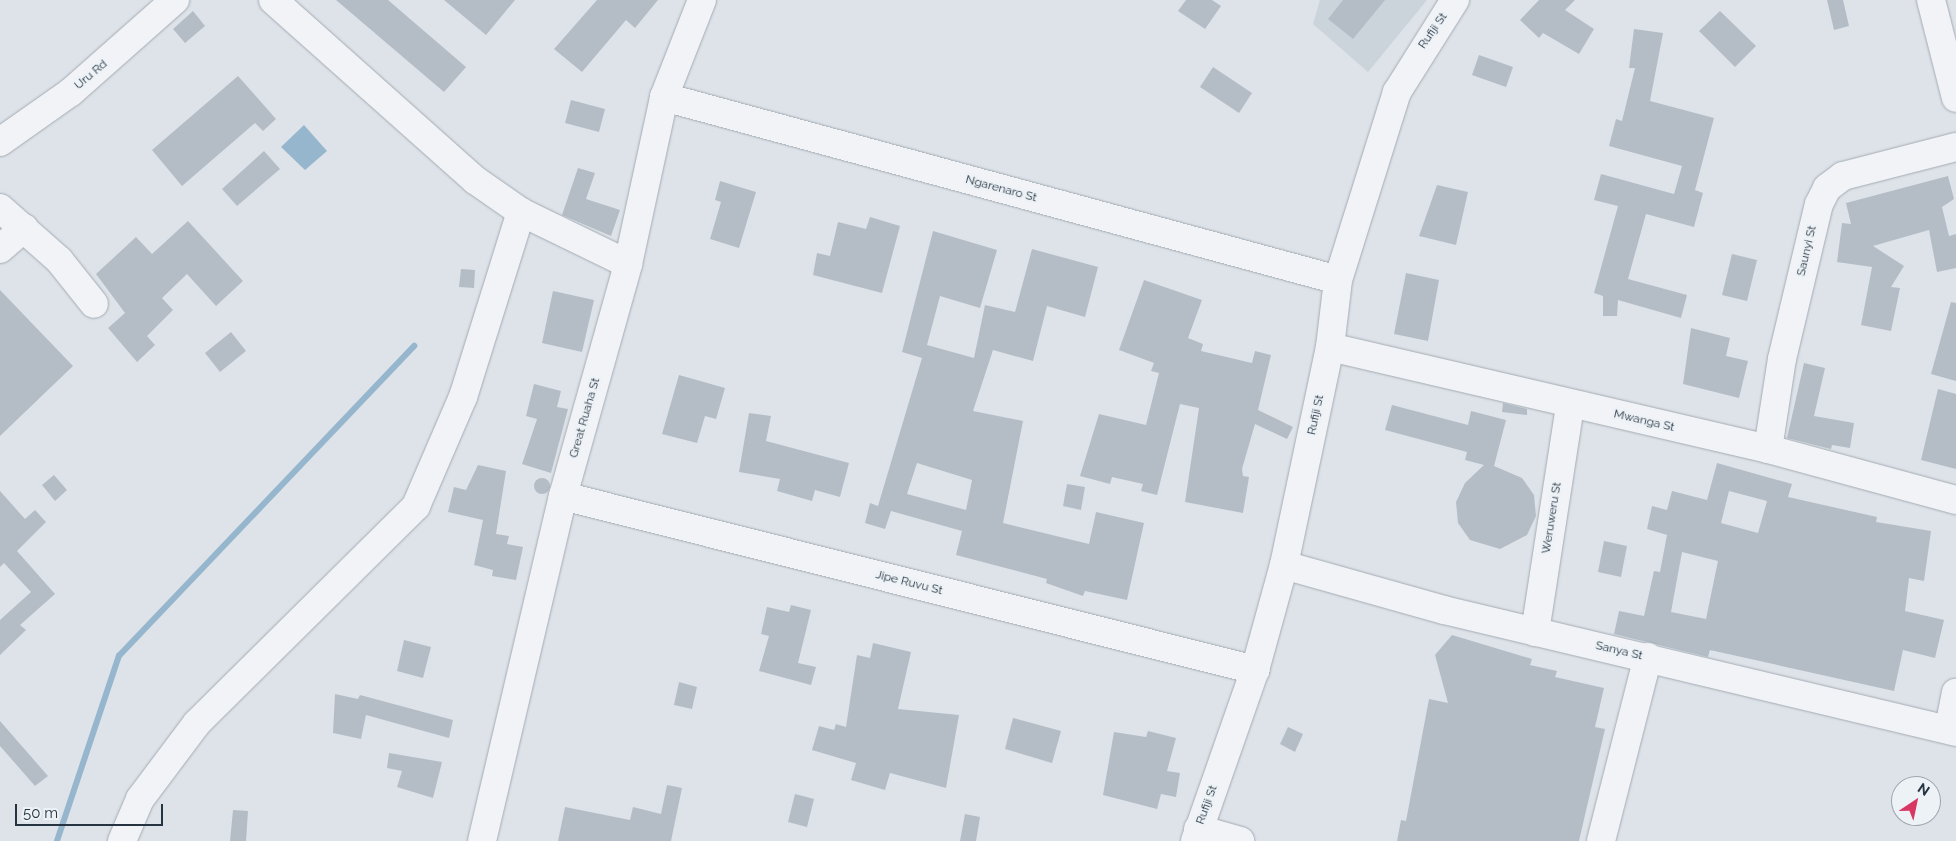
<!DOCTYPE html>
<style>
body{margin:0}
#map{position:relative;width:1956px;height:841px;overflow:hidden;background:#dee3e9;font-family:Raleway,sans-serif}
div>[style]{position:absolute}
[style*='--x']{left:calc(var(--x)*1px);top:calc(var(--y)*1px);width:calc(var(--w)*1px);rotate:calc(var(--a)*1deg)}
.built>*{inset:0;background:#cbd3db}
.water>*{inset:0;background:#95b6cc}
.stream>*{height:5.5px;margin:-2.75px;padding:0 2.75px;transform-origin:2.75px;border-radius:2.75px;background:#95b6cc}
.building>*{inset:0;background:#b4bdc6}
.round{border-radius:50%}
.roads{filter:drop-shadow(0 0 1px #a3abb3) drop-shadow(0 0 1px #a3abb3)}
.minor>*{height:28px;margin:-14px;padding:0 14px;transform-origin:14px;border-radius:14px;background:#f1f3f7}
span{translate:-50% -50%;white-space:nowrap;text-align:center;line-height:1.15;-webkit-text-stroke:4.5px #edf2f6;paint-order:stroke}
.street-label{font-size:12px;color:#263341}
.north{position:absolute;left:1891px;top:776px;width:50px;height:50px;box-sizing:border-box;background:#edf2f6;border:1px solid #9da6ae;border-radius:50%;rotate:34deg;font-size:14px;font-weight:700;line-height:20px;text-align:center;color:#263341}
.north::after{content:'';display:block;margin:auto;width:18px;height:22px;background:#d93763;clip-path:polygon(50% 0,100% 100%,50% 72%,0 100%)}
.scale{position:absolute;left:15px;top:804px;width:148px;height:22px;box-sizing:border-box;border:2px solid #263341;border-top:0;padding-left:6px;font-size:15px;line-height:18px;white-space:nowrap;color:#263341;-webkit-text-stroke:4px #edf2f6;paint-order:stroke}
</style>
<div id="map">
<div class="built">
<i style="clip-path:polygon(1320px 0,1427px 0,1368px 72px,1313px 24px)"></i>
</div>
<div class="water">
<i style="clip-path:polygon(304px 125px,327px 151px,305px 170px,281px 147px)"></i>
</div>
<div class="stream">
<i style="--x:57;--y:841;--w:195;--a:-71.5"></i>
<i style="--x:119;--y:656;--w:428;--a:-46.4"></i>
</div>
<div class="building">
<i style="clip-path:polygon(336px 0,388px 0,466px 67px,444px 92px)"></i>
<i style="clip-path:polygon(444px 0,515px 0,486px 35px)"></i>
<i style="clip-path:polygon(597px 0,658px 0,635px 28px,626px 20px,582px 72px,554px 49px)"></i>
<i style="clip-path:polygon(1186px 0,1212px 0,1221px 6px,1205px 29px,1178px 11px)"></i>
<i style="clip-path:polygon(1343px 0,1385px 0,1353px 39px,1328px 19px)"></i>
<i style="clip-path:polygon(1539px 0,1575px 0,1565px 10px,1594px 29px,1579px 54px,1543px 33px,1539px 38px,1520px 20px)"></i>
<i style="clip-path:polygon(1827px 0,1843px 0,1849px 26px,1834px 30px)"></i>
<i style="clip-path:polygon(193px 11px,205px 26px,185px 43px,173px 29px)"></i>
<i style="clip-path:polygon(1720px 11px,1756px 46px,1735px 67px,1699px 31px)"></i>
<i style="clip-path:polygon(1634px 29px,1663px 33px,1650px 101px,1714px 118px,1695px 190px,1703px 193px,1694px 227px,1646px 214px,1628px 279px,1687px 295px,1681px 318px,1618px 300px,1617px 316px,1603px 316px,1603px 296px,1594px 293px,1618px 206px,1594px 200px,1601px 174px,1674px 194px,1682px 166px,1609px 146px,1616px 119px,1622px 121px,1635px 68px,1629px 68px)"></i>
<i style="clip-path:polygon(1479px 55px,1513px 67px,1506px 87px,1472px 75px)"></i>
<i style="clip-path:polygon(1213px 67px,1252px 93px,1239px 113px,1200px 87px)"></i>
<i style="clip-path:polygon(238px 76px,276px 119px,263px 131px,255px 123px,182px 186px,152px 150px)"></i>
<i style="clip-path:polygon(571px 100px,605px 109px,599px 132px,565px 123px)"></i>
<i style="clip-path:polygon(264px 151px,280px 169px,237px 206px,222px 189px)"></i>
<i style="clip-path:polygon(578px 168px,595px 173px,586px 199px,620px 210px,611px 236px,562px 215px)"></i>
<i style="clip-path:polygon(1948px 176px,1954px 199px,1942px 207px,1949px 236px,1956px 234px,1956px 268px,1937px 272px,1929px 230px,1873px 246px,1904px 266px,1891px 287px,1900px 288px,1891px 331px,1861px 325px,1872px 267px,1837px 262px,1842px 223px,1851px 224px,1846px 203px)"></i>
<i style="clip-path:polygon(720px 181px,756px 192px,739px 248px,710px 239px,721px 202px,715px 200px)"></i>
<i style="clip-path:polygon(1437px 185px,1468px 192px,1456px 245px,1419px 236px)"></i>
<i style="clip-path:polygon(870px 217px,900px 226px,882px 293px,813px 275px,817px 253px,830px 256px,838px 222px,866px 229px)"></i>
<i style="clip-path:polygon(188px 221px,243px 281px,216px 306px,187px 274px,162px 298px,173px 310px,147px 336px,155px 345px,137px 362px,108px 328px,125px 313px,96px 274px,136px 237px,152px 254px)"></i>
<i style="clip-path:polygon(evenodd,933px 231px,997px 250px,980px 308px,940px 296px,927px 345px,974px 358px,985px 305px,1015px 312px,1032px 249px,1098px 267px,1085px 317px,1047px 306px,1033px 361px,993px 350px,973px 411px,1023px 421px,1003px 523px,1089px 544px,1096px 512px,1144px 523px,1127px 600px,1085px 591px,1083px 596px,1046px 583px,1047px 579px,956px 555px,962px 531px,891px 511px,885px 529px,865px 523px,870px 503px,878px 506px,922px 358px,902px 352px,933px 231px,917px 463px,972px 480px,966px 510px,907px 494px,917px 463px)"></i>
<i style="clip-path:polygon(1732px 254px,1757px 260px,1747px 301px,1722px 295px)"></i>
<i style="clip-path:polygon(461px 269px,475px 270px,474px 288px,459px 287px)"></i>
<i style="clip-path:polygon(1406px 273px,1439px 280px,1428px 341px,1394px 334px)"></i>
<i style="clip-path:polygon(1144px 280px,1202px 300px,1188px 338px,1203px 344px,1201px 351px,1252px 363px,1255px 351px,1271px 355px,1258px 410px,1293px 427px,1287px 439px,1255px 424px,1242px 469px,1243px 476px,1249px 477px,1243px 513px,1185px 502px,1199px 408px,1180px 404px,1157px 495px,1141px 491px,1143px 484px,1112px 477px,1110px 484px,1080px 476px,1099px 414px,1146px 425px,1159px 373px,1151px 371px,1154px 363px,1119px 350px)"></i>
<i style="clip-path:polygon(0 290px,73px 366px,0 436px)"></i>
<i style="clip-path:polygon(553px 291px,594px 300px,582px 352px,542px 343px)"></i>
<i style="clip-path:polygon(1951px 302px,1956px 303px,1956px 381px,1931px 374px)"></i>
<i style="clip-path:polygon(1691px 328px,1730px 338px,1726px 356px,1748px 361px,1739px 398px,1683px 384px)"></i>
<i style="clip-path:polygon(231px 332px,246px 351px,220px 372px,205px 353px)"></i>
<i style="clip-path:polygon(1804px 363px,1825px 368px,1814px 416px,1854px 423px,1850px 448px,1832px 445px,1831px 449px,1787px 438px)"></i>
<i style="clip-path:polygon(679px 375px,725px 388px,716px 419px,705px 416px,697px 443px,662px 434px)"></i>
<i style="clip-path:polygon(534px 384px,561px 391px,557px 407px,568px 409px,551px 473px,522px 464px,537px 419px,526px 416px)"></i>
<i style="clip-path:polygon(1938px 389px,1956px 394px,1956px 469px,1921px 460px)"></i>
<i style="clip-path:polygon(1503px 403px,1527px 409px,1527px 415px,1502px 412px)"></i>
<i style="clip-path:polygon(1392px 405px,1468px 425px,1471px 411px,1506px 420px,1494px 466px,1522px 478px,1534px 495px,1536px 516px,1527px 535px,1500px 549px,1470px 540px,1458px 523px,1456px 502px,1465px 483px,1484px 465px,1465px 460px,1467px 452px,1385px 430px)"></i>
<i style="clip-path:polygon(749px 413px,771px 416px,766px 441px,849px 463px,840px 497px,815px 490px,812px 501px,777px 491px,780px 479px,739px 472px)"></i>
<i style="clip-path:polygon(evenodd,1717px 463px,1792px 484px,1788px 497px,1877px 517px,1876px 522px,1931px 531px,1924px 581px,1909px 578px,1905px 611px,1944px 620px,1935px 658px,1903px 650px,1894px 691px,1710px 650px,1708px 657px,1614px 634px,1619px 611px,1644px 616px,1654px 571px,1660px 572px,1667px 535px,1647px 529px,1652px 506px,1667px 510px,1672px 491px,1707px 500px,1717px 463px,1729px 491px,1767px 501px,1758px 533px,1721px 523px,1729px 491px,1717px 463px,1682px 552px,1718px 561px,1706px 619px,1671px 612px,1682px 552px)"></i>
<i style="clip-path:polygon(478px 465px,506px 471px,496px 534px,509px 536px,507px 544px,523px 547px,516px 580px,492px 576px,493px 570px,474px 565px,483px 520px,448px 512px,454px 487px,466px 490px)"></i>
<i style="clip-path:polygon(54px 475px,67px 490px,55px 501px,42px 485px)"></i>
<i class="round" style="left:534px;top:478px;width:16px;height:16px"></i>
<i style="clip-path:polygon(1067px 484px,1085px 487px,1081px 510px,1063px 506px)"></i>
<i style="clip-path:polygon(0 491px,25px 519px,35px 510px,46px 522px,17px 551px,55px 594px,20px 625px,26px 630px,0 655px,0 620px,31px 592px,4px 563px,0 567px)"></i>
<i style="clip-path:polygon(1604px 541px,1627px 546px,1621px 577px,1598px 572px)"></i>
<i style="clip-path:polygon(791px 605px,811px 610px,798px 663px,816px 667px,811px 685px,759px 671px,769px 636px,761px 634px,767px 607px,789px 612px)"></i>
<i style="clip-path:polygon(1452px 635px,1532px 659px,1530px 665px,1557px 671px,1555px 677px,1604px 688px,1595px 727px,1605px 729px,1579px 841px,1397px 841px,1401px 820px,1406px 821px,1429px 699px,1448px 703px,1435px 655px)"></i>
<i style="clip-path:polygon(404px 640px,431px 647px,423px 678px,397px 671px)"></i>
<i style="clip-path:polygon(873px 643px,911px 652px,898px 709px,959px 715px,946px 788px,890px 773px,885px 790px,851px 780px,856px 763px,812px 750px,819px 726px,834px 730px,836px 724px,846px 727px,857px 655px,870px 658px)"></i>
<i style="clip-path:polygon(679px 682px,697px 687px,692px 709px,674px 705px)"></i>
<i style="clip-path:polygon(335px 694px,358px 699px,360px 695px,453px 720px,449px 738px,366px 715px,361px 739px,333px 733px)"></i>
<i style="clip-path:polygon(1013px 718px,1061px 731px,1052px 763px,1005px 749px)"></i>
<i style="clip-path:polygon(0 721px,48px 776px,35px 786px,0 746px)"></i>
<i style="clip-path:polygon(1288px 727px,1303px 734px,1295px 752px,1280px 744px)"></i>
<i style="clip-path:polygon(1148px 731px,1176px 738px,1167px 771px,1180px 773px,1176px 797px,1161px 794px,1157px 809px,1103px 795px,1114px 732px,1146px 737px)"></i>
<i style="clip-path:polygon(389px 753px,442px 762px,433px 798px,397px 787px,402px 771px,387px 768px)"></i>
<i style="clip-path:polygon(667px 785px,682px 788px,671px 841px,558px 841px,565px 807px,630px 820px,633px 807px,661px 814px)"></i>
<i style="clip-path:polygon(795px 794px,814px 799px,807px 827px,788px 822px)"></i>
<i style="clip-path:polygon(233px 810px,248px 811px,246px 841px,230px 841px)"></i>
<i style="clip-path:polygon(965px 814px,980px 817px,976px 841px,960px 841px)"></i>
</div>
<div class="roads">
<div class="minor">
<i style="--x:273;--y:0;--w:271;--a:41.7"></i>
<i style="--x:475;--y:180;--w:56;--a:34.8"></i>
<i style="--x:521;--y:212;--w:119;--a:25.9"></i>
<i style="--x:1931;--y:0;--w:101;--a:75.7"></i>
<i style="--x:664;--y:97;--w:698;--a:15.19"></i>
<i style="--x:0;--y:142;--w:87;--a:-35.2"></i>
<i style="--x:71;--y:92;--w:139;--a:-41.5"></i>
<i style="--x:0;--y:208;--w:79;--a:41.4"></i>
<i style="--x:59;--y:260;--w:56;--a:51.5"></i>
<i style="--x:0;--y:249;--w:32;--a:-41"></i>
<i style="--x:1330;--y:347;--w:450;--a:13.1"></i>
<i style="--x:1768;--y:449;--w:195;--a:15.2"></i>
<i style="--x:1768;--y:449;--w:91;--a:-81.2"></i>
<i style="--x:1782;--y:359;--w:159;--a:-76.6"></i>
<i style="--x:1819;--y:204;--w:18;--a:-63"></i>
<i style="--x:1827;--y:188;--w:20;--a:-37"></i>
<i style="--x:1843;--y:176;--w:117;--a:-14.4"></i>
<i style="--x:563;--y:496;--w:714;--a:14.11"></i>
<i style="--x:1284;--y:565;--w:166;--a:15.7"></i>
<i style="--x:1444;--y:610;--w:526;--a:13.4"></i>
<i style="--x:1535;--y:632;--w:230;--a:-81.2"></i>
<i style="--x:1949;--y:728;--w:36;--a:-79"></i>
<i style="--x:1198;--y:829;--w:44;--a:15.9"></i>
<i style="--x:122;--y:841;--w:46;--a:-66.8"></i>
<i style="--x:140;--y:799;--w:95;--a:-53.1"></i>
<i style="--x:197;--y:723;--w:308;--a:-44.7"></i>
<i style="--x:416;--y:506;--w:119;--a:-66.7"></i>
<i style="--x:463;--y:397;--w:194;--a:-72.6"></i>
<i style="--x:482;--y:841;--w:354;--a:-76.8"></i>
<i style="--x:563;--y:496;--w:241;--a:-74.3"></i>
<i style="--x:628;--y:264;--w:171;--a:-77.8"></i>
<i style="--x:664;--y:97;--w:104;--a:-68.6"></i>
<i style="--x:1195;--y:841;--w:181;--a:-70.7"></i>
<i style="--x:1255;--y:670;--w:109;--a:-74.6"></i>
<i style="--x:1284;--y:565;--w:223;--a:-78.1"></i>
<i style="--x:1330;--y:347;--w:67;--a:-83.2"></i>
<i style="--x:1338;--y:280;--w:197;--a:-72.6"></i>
<i style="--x:1397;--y:92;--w:109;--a:-57.8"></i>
<i style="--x:1601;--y:841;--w:190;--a:-75.7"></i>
</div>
</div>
<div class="street-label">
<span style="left:1433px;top:31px;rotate:-55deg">Rufiji St</span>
<span style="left:91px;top:75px;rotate:-40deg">Uru Rd</span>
<span style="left:1001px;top:189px;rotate:15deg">Ngarenaro St</span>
<span style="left:1807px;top:251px;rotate:-77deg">Saunyi St</span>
<span style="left:1316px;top:415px;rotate:-78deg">Rufiji St</span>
<span style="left:585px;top:418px;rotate:-74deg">Great Ruaha St</span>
<span style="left:1644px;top:421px;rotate:13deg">Mwanga St</span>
<span style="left:1552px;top:518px;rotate:-81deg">Weruweru St</span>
<span style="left:909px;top:583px;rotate:14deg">Jipe Ruvu St</span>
<span style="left:1619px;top:651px;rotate:13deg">Sanya St</span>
<span style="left:1207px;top:805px;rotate:-70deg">Rufiji St</span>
</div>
<div class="north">N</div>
<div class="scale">50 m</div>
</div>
